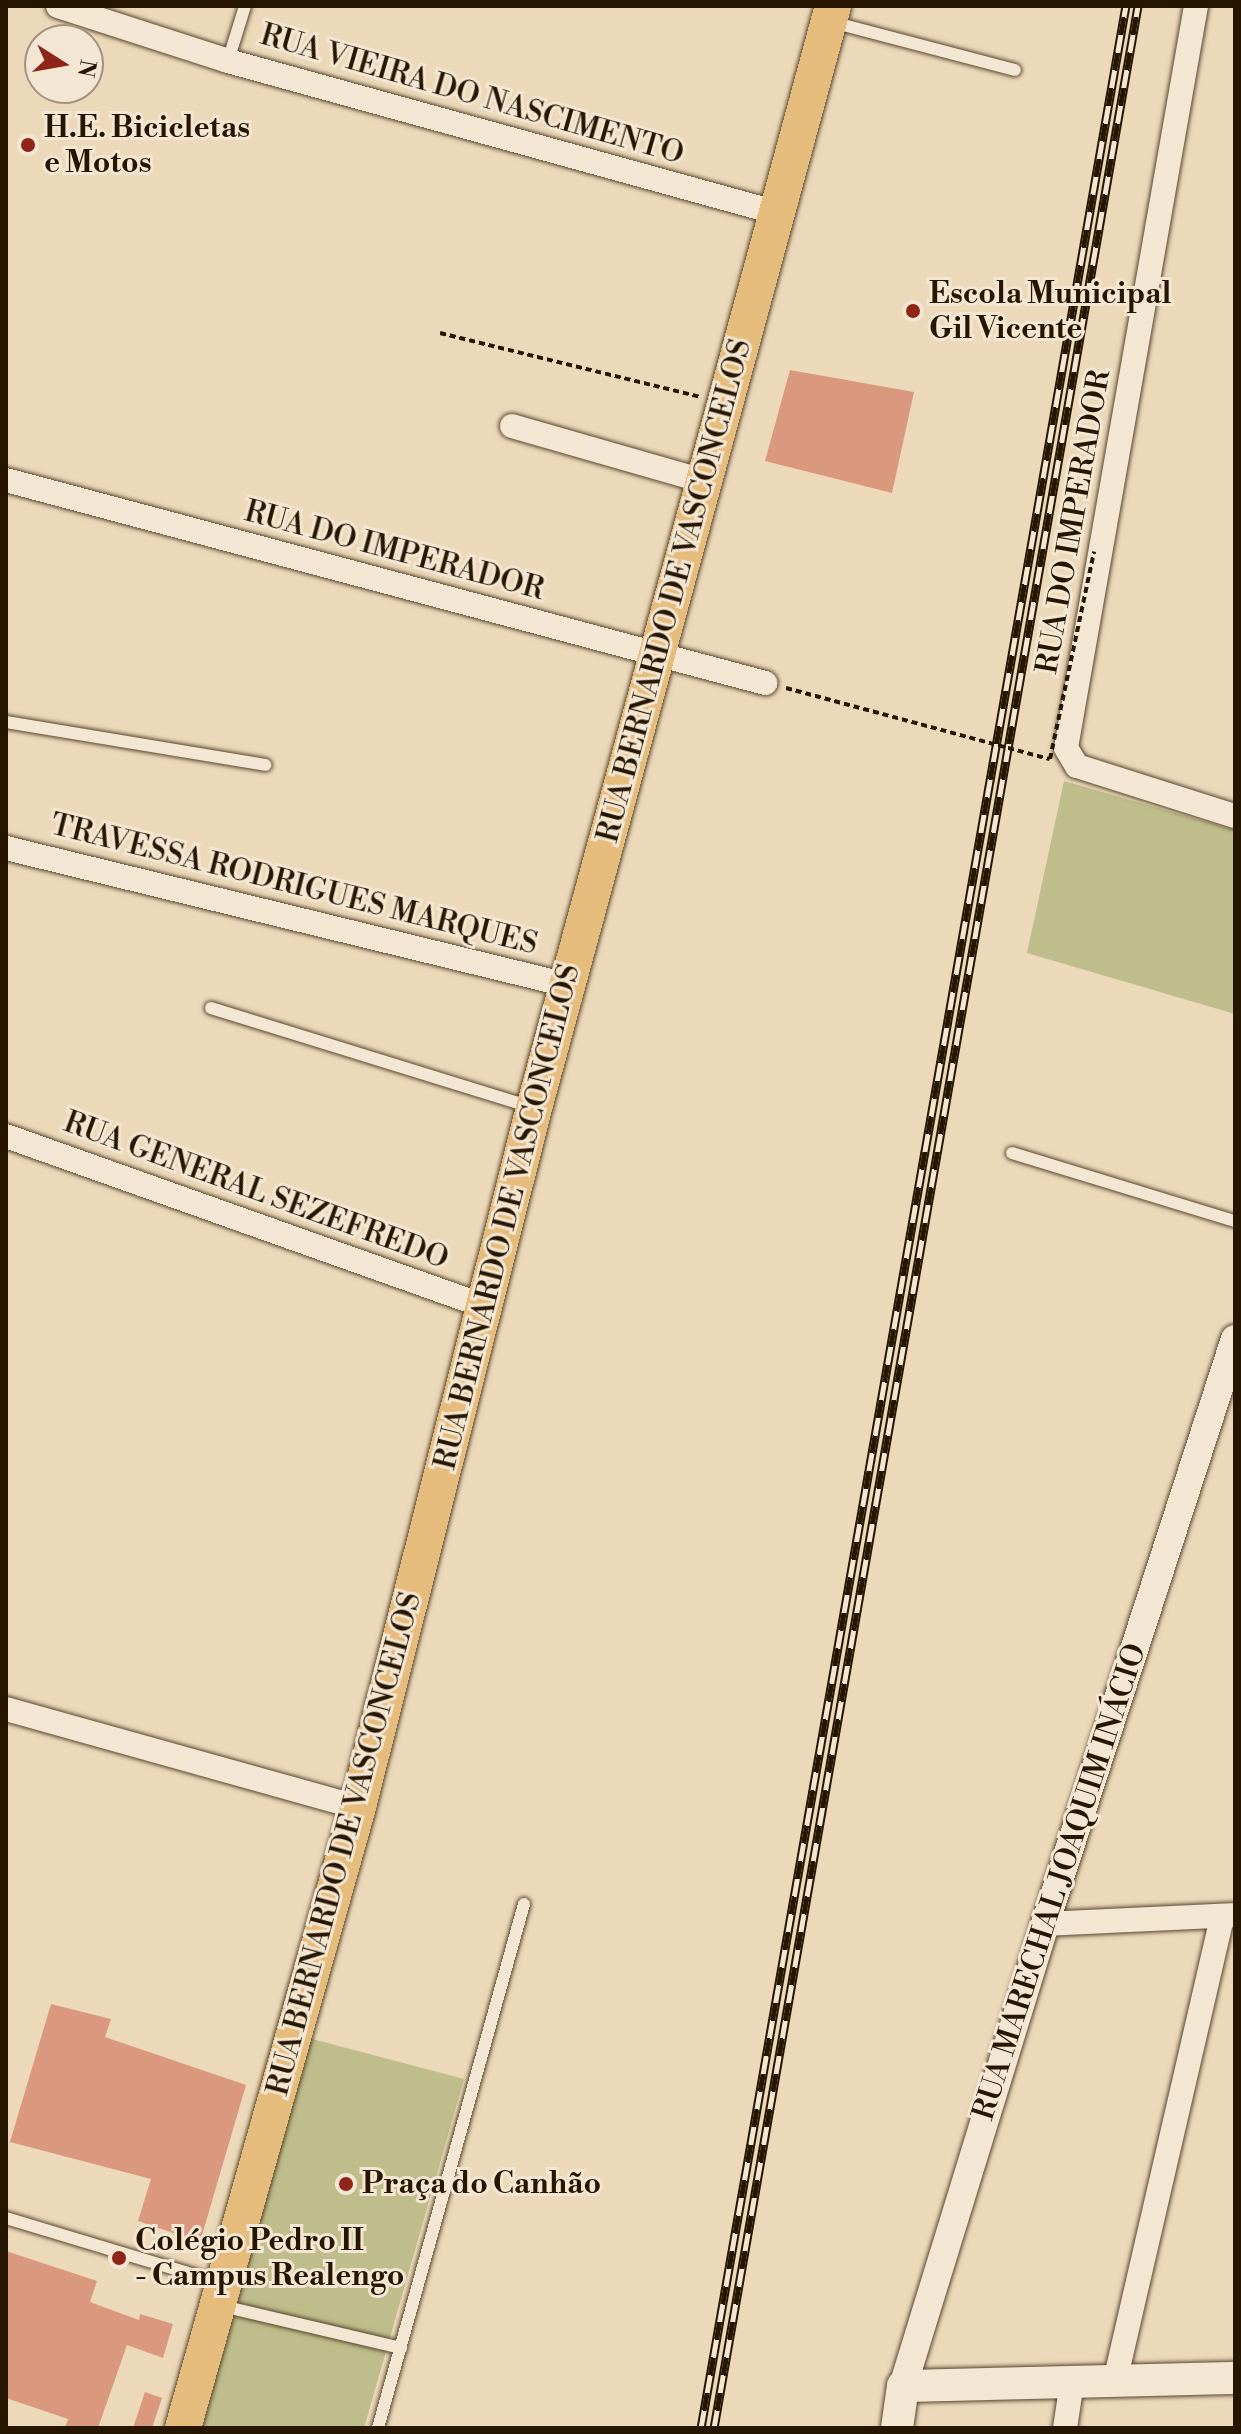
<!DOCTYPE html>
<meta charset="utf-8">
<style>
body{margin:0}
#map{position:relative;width:1241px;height:2434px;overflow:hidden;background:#ecd9ba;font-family:"Libre Bodoni",serif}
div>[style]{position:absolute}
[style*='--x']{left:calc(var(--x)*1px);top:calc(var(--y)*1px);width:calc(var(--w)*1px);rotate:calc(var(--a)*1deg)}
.green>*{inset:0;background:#bebd8b}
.building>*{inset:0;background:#da997e}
.path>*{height:4px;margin-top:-2px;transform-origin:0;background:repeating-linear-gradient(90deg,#261600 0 6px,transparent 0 10px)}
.roads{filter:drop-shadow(0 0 2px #58472e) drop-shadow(0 0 2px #58472e)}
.service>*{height:12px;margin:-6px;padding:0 6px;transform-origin:6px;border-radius:6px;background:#f3e6d2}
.minor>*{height:24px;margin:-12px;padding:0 12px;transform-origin:12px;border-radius:12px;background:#f3e6d2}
.tertiary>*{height:28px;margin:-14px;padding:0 14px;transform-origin:14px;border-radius:14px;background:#f3e6d2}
.secondary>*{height:32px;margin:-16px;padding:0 16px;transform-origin:16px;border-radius:16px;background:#f3e6d2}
.primary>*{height:36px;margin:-18px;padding:0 18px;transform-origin:18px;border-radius:18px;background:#e6bc7d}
.rail>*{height:9px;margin-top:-4.5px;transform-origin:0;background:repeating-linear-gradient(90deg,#f3e6d2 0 18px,#261600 0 36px);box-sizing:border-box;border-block:2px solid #261600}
.path-bridge>*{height:4px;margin-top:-2px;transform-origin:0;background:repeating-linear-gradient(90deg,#261600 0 6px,transparent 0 10px)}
.dots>*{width:22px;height:22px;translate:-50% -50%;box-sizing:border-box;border:4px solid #f3e6d2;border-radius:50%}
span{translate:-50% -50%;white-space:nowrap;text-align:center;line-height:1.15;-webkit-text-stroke:6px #f3e6d2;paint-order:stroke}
.street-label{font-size:30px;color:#261600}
.poi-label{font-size:30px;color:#261600;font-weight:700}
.left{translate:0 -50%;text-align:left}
.frame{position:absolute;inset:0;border:8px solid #261600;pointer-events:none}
.north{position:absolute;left:24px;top:24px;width:80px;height:80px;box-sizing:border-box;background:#f3e6d2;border:2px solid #a1937e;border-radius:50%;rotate:101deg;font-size:22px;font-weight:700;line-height:32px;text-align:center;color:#261600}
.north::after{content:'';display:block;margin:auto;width:28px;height:36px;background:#8f2418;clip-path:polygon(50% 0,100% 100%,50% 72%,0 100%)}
</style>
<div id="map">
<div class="green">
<i style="clip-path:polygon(1064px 781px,1235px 830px,1235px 1014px,1027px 953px)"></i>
<i style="clip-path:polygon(301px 2036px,464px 2079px,364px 2428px,187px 2428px)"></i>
</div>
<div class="building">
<i style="clip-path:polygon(790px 370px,914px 392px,892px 493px,765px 461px)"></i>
<i style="clip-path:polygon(51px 2004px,111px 2019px,105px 2037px,246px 2085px,200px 2242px,138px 2221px,151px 2179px,10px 2142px)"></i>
<i style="clip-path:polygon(6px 2251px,97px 2281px,90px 2302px,139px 2320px,140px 2314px,173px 2324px,163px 2358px,127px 2345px,98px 2428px,65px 2428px,68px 2419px,6px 2398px)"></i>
<i style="clip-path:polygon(145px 2392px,162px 2398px,152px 2428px,133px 2428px)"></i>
</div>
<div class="path">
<i style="--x:440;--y:333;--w:268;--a:13.8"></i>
</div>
<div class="roads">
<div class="service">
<i style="--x:832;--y:22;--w:189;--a:14.7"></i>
<i style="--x:228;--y:61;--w:58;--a:-72.8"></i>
<i style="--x:6;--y:722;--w:263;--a:9.4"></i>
<i style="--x:211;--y:1008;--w:335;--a:17.2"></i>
<i style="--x:1012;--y:1153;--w:233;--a:17"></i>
<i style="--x:6;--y:2218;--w:225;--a:16.8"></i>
<i style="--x:222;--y:2306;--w:184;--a:13.2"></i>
<i style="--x:378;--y:2428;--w:544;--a:-74.43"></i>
</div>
<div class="minor">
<i style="--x:58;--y:6;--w:179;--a:17.9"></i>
<i style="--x:228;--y:61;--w:571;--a:15.45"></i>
<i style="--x:1196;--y:6;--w:753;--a:99.94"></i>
<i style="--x:1066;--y:748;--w:21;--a:59"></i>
<i style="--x:1077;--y:766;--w:166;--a:17.6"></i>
<i style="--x:512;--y:426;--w:200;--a:16"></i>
<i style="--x:6;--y:480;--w:786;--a:14.97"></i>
<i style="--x:6;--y:848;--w:577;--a:13.72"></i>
<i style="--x:6;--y:1136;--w:507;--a:19.58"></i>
<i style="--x:6;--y:1709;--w:365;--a:15.6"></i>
<i style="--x:1045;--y:1924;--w:190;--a:-2.7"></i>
<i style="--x:1115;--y:2381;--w:477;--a:-77"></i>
<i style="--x:1065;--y:2428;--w:47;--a:-81.3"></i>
</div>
<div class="tertiary">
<i style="--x:903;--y:2386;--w:483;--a:-72.9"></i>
<i style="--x:1045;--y:1924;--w:615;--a:-72.01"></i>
</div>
<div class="secondary">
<i style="--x:897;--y:2428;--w:42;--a:-81.9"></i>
<i style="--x:903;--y:2386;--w:332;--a:-1.4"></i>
</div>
<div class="primary">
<i style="--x:183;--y:2428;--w:645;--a:-74.26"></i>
<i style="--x:358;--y:1807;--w:721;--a:-75.87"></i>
<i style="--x:534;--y:1108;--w:1142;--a:-74.82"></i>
</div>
</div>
<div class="rail">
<i style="--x:701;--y:2428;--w:2459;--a:-80.05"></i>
<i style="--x:714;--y:2428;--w:2459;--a:-80.07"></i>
</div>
<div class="path-bridge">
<i style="--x:786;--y:688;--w:273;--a:15.1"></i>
<i style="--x:1050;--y:759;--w:212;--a:-78"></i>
</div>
<div class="dots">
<i style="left:28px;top:145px;background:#8f2418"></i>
<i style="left:913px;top:311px;background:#8f2418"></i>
<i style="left:346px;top:2184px;background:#8f2418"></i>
<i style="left:119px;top:2258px;background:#8f2418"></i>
</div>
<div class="street-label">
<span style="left:472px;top:95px;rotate:16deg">RUA VIEIRA DO NASCIMENTO</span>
<span style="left:1074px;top:522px;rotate:-80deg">RUA DO IMPERADOR</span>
<span style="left:394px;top:551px;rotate:15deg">RUA DO IMPERADOR</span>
<span style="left:675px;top:591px;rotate:-75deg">RUA BERNARDO DE VASCONCELOS</span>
<span style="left:294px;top:885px;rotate:14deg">TRAVESSA RODRIGUES MARQUES</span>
<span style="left:256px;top:1191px;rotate:20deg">RUA GENERAL SEZEFREDO</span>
<span style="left:508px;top:1217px;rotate:-76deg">RUA BERNARDO DE VASCONCELOS</span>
<span style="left:345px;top:1844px;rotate:-75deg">RUA BERNARDO DE VASCONCELOS</span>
<span style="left:1060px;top:1882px;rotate:-72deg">RUA MARECHAL JOAQUIM INÁCIO</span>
</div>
<div class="poi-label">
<span class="left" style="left:44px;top:145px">H.E. Bicicletas<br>e Motos</span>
<span class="left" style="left:929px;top:311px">Escola Municipal<br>Gil Vicente</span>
<span class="left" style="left:362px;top:2184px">Praça do Canhão</span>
<span class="left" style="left:135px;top:2258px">Colégio Pedro II<br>- Campus Realengo</span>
</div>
<div class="frame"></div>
<div class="north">N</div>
</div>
